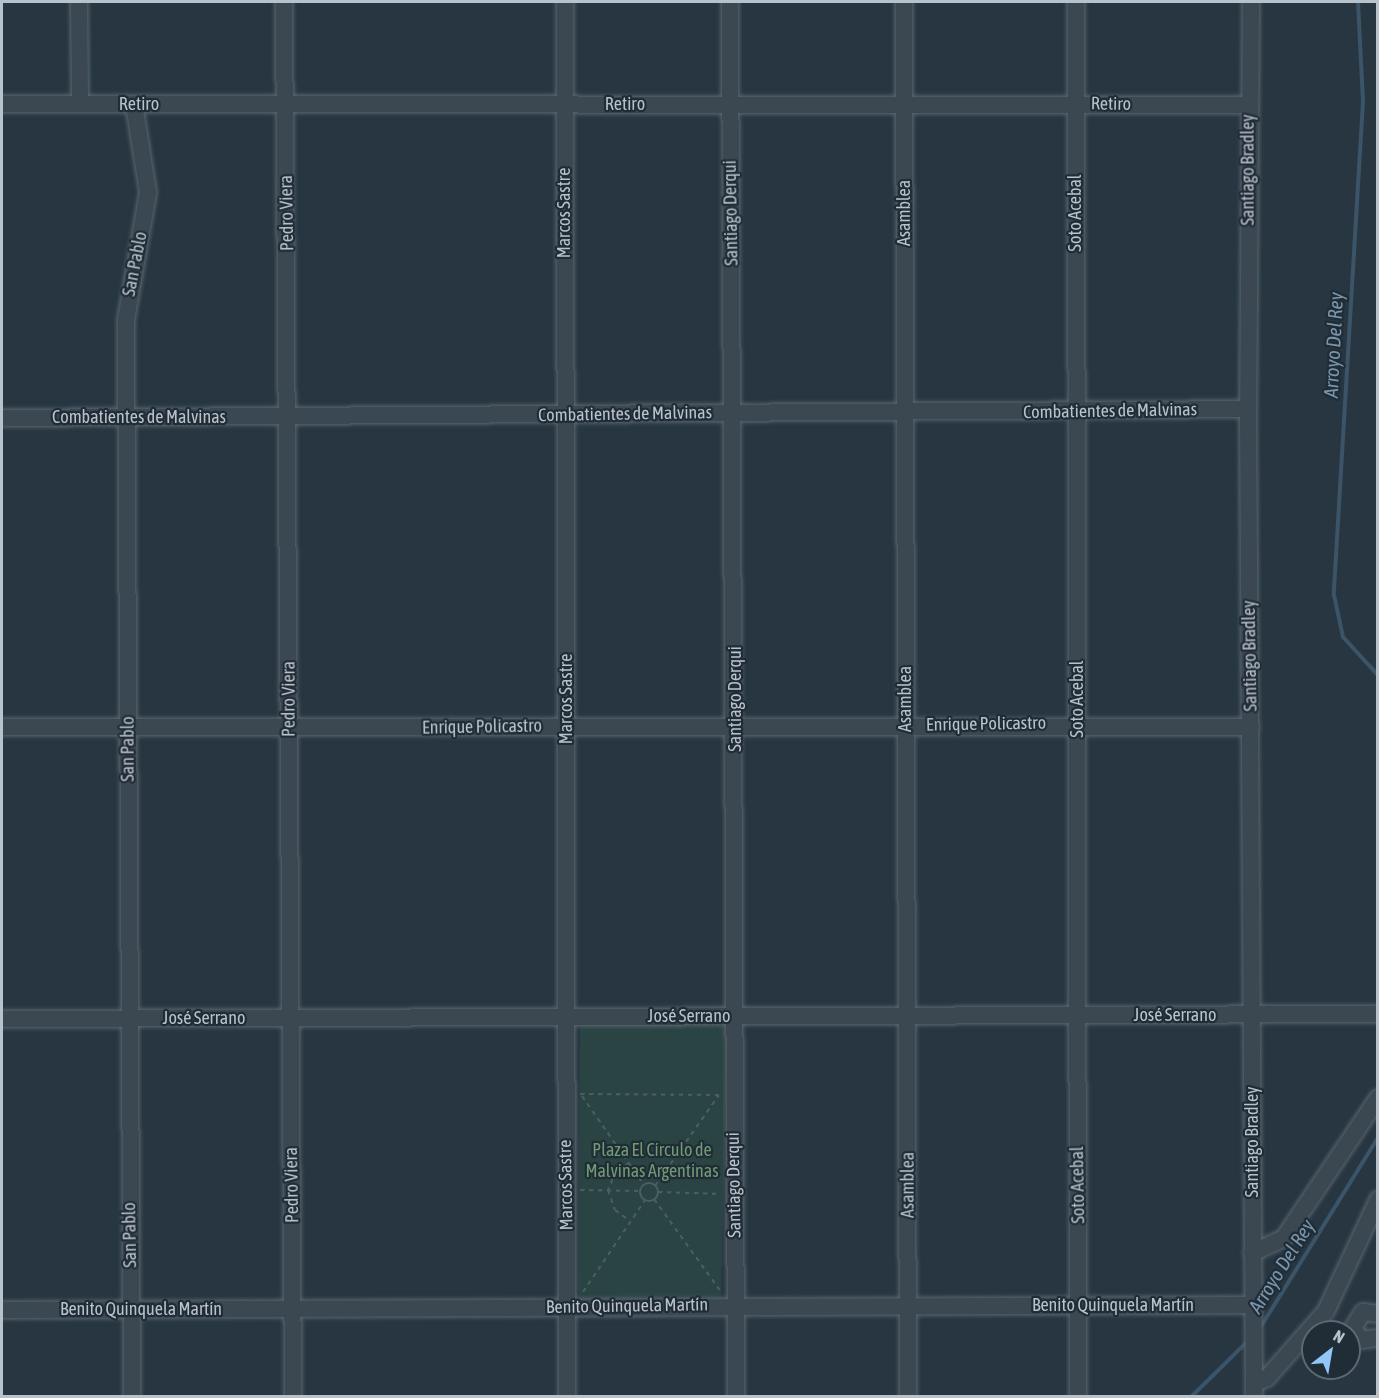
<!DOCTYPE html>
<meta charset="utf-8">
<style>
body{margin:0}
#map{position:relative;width:1379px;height:1398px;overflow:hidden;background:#273641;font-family:"Asap Condensed",sans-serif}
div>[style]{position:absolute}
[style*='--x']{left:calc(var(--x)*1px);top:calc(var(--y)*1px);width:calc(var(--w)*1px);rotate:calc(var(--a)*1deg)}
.green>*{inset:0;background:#2a4443}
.stream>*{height:4px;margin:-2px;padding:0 2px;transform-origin:2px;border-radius:2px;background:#3b5468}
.path>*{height:2px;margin-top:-1px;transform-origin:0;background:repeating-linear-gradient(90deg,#496060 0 4.5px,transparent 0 9px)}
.path>.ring{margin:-1px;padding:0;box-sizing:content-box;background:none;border:2px solid #496060;border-radius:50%}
.roads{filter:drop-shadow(0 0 2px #59656e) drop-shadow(0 0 2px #59656e)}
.street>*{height:16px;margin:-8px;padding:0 8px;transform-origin:8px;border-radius:8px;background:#3b4751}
span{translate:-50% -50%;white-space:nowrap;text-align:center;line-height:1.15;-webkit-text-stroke:4.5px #202c36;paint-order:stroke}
.street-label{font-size:18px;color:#b8c2cb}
.park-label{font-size:18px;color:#6f9c73}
.water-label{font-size:20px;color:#7996ad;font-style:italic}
.frame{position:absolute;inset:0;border:3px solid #b8c2cb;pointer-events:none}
.north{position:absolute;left:1301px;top:1320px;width:60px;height:60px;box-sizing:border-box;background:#202c36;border:2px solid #5d6872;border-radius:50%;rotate:31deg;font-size:16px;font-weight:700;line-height:24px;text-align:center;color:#b8c2cb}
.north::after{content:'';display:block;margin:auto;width:21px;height:27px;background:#91c7f6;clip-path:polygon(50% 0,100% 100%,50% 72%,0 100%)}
</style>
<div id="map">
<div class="green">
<i style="clip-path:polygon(580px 1023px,727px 1024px,721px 1299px,579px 1300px)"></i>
</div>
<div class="stream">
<i style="--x:1358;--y:2;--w:99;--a:87.1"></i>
<i style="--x:1363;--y:101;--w:495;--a:93.4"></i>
<i style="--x:1334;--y:595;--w:43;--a:77.9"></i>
<i style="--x:1343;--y:637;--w:52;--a:47.4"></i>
<i style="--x:1260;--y:1328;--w:224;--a:-58.2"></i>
<i style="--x:1192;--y:1396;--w:80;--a:-44.5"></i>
</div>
<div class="path">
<i style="--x:580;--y:1094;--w:141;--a:0.4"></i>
<i style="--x:582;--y:1096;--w:108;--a:55.1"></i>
<i style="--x:629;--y:1163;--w:15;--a:148"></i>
<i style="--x:616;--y:1171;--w:21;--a:113"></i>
<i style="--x:608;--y:1190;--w:21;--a:71"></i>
<i style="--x:615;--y:1210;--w:17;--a:36"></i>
<i class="ring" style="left:640px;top:1183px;width:16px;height:16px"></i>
<i style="--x:655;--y:1186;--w:111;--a:-54.9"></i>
<i style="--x:580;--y:1190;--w:61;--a:0.9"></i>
<i style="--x:658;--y:1192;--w:63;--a:1.8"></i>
<i style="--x:654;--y:1199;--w:115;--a:54.2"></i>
<i style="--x:583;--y:1292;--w:111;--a:-56"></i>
</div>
<div class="roads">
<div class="street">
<i style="--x:79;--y:2;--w:101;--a:89.4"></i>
<i style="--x:284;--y:2;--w:1394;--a:89.63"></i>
<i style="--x:565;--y:2;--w:1394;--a:89.92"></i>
<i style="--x:730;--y:2;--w:1394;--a:89.75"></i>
<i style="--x:904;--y:2;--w:1394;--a:89.84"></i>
<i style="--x:1076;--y:2;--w:1394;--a:89.92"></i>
<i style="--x:1251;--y:2;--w:407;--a:90.4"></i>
<i style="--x:1248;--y:409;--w:987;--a:89.65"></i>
<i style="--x:2;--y:104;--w:1247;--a:0.05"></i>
<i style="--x:2;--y:418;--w:1246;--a:-0.41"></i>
<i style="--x:2;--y:727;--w:1249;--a:0"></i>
<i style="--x:2;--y:1019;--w:1376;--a:-0.21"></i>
<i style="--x:1252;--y:1253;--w:35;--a:-25"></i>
<i style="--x:1284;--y:1238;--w:169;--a:-56.1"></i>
<i style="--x:2;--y:1310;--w:1250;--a:-0.23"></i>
<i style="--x:1378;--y:1314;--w:15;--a:-172"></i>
<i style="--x:1363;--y:1312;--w:19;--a:122"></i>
<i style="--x:1353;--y:1328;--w:14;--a:56"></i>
<i style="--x:1361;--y:1340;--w:17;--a:-7"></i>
<i style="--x:1254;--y:1383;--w:14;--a:-21"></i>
<i style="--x:1267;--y:1378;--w:89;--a:-48.6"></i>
<i style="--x:1326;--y:1311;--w:123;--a:-64.9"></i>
<i style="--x:132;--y:1396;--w:1076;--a:-90.32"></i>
<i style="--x:126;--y:320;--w:130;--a:-80.2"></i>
<i style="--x:148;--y:192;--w:88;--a:-99.1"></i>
</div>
</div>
<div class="street-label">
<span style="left:139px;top:104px">Retiro</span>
<span style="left:625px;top:104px">Retiro</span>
<span style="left:1111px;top:104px;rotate:1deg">Retiro</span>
<span style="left:1248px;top:170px;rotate:-90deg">Santiago Bradley</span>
<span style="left:287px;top:213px;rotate:-91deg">Pedro Viera</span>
<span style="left:564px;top:213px;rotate:-90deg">Marcos Sastre</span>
<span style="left:731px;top:213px;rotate:-91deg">Santiago Derqui</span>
<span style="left:904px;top:213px;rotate:-90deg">Asamblea</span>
<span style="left:1075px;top:213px;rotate:-90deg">Soto Acebal</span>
<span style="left:135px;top:264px;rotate:-79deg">San Pablo</span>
<span style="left:1110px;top:411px;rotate:-1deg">Combatientes de Malvinas</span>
<span style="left:625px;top:414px;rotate:-1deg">Combatientes de Malvinas</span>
<span style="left:139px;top:417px">Combatientes de Malvinas</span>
<span style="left:1250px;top:656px;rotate:-91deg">Santiago Bradley</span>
<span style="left:289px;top:699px;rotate:-90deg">Pedro Viera</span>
<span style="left:566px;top:699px;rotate:-90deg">Marcos Sastre</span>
<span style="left:735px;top:699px;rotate:-90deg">Santiago Derqui</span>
<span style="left:905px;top:699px;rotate:-90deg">Asamblea</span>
<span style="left:1077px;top:699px;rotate:-90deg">Soto Acebal</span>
<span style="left:986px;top:724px;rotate:-1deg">Enrique Policastro</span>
<span style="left:482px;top:727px;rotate:-1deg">Enrique Policastro</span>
<span style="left:128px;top:749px;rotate:-90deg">San Pablo</span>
<span style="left:1175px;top:1015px">José Serrano</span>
<span style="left:689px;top:1016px">José Serrano</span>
<span style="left:204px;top:1018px">José Serrano</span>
<span style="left:1252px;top:1142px;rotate:-90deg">Santiago Bradley</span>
<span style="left:292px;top:1185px;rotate:-91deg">Pedro Viera</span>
<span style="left:566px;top:1185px;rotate:-91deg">Marcos Sastre</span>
<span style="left:734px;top:1185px;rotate:-91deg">Santiago Derqui</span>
<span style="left:908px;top:1185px;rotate:-90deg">Asamblea</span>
<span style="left:1078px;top:1185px;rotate:-91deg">Soto Acebal</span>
<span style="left:130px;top:1235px;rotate:-91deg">San Pablo</span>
<span style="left:1113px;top:1305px">Benito Quinquela Martín</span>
<span style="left:627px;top:1306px;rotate:-1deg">Benito Quinquela Martín</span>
<span style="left:141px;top:1309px">Benito Quinquela Martín</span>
</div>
<div class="park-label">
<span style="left:652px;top:1161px">Plaza El Círculo de<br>Malvinas Argentinas</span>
</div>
<div class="water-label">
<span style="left:1333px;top:345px;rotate:-87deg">Arroyo Del Rey</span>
<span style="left:1281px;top:1266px;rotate:-58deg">Arroyo Del Rey</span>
</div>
<div class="frame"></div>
<div class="north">N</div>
</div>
